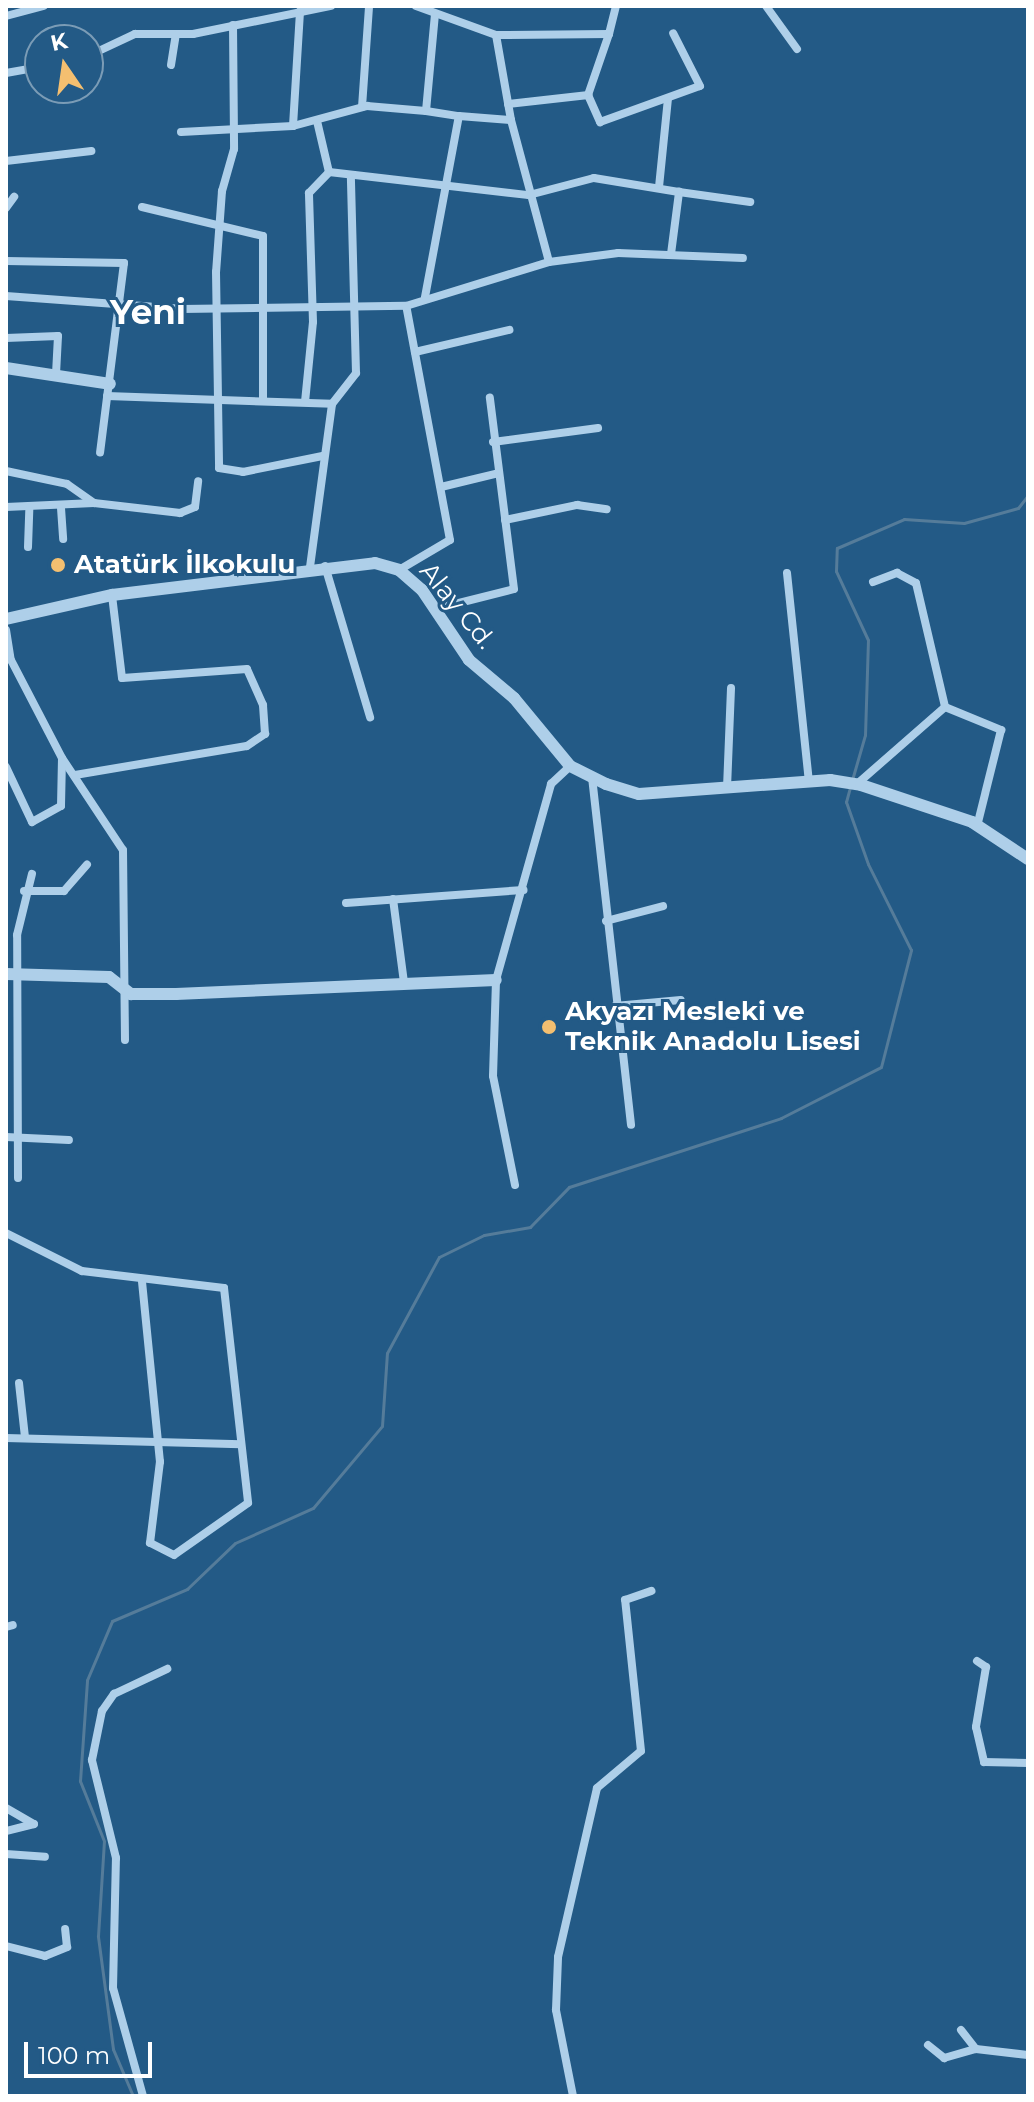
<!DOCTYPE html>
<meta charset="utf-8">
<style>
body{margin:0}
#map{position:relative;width:1034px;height:2102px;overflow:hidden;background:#235a86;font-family:Montserrat,sans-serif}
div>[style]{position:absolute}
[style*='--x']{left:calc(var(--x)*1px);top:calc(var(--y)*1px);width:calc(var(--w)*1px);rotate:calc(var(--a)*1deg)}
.stream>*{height:3px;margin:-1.5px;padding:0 1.5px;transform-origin:1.5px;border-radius:1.5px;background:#557c9a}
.minor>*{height:8px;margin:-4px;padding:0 4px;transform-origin:4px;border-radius:4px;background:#aecfe9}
.tertiary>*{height:12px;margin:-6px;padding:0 6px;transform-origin:6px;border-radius:6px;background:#aecfe9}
.dots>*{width:22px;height:22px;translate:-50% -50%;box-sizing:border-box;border:4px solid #235a86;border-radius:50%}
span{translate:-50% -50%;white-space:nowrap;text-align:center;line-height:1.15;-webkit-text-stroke:6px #235a86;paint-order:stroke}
.poi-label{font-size:26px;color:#fff;font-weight:700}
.left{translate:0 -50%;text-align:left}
.street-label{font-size:26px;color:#fff}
.district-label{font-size:34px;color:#fff;font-weight:700}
.frame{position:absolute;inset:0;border:8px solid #fff;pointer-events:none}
.north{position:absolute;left:24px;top:24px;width:80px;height:80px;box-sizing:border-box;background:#235a86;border:2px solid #7b9cb6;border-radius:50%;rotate:347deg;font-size:22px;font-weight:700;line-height:32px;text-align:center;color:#fff}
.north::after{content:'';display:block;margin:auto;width:28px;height:36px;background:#f4bf70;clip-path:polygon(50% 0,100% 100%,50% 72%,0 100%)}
.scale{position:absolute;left:24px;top:2042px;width:128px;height:36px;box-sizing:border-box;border:4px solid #fff;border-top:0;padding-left:10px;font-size:24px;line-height:28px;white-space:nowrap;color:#fff;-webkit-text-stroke:6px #235a86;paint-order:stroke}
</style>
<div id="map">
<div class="stream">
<i style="--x:852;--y:780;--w:47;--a:-73.9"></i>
<i style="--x:865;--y:735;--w:95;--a:-88.2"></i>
<i style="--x:868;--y:640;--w:76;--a:-114.9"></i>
<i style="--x:836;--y:571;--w:23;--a:-88"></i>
<i style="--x:837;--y:548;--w:73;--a:-23.4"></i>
<i style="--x:904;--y:519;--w:60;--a:3.8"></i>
<i style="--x:964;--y:523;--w:56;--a:-15.5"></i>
<i style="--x:1018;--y:508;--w:16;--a:-52"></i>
<i style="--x:133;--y:2096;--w:51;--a:-113.1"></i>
<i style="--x:113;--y:2049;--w:114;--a:-97.6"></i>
<i style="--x:98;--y:1936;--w:95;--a:-86.4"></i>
<i style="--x:104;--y:1841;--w:65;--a:-111.8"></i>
<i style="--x:80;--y:1781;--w:101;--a:-86"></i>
<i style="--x:87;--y:1680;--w:64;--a:-67"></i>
<i style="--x:112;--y:1621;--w:82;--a:-23.1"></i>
<i style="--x:187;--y:1589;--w:66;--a:-43.8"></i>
<i style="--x:235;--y:1543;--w:85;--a:-24.2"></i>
<i style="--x:313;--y:1508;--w:107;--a:-49.9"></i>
<i style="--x:382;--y:1426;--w:73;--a:-86.1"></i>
<i style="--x:387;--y:1353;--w:109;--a:-61.6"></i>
<i style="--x:439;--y:1257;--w:50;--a:-26.1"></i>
<i style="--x:484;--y:1235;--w:47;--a:-9.9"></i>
<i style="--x:530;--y:1227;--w:56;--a:-45.7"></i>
<i style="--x:569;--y:1187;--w:223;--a:-18"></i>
<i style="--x:781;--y:1118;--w:112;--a:-27"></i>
<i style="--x:881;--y:1067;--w:121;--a:-75.6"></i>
<i style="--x:911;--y:950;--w:96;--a:-116.6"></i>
<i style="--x:868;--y:864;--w:66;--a:-109.5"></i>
<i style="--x:846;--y:802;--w:16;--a:-75"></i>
</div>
<div class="minor">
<i style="--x:416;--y:6;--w:85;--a:19.9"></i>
<i style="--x:766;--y:6;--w:53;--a:54.2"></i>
<i style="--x:435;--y:14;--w:97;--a:95.3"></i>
<i style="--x:426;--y:111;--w:33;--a:9"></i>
<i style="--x:6;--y:16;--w:39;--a:-15"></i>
<i style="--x:233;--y:25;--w:124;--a:89.5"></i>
<i style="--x:234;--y:149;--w:44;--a:105.9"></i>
<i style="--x:222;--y:191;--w:81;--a:94.2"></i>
<i style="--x:216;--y:272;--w:196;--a:89.1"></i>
<i style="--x:219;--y:468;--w:24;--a:9"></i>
<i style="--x:243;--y:472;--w:81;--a:-11.4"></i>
<i style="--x:50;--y:31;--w:9;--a:77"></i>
<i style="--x:609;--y:34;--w:29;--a:-76"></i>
<i style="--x:88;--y:56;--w:52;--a:-25.1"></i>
<i style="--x:135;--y:34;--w:58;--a:0"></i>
<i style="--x:193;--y:34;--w:141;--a:-11.5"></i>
<i style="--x:171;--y:65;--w:30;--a:-81"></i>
<i style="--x:6;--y:73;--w:35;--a:-10"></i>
<i style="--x:508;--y:104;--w:81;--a:-6.4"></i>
<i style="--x:362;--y:107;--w:101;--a:-86"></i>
<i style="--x:511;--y:120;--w:86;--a:-100"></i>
<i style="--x:496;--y:35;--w:113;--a:-0.5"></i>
<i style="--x:609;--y:34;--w:65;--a:109"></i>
<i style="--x:588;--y:95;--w:30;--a:66"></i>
<i style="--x:600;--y:122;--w:106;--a:-19.8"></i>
<i style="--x:700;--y:86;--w:59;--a:-117"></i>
<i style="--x:317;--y:121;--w:52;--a:76.8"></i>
<i style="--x:293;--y:126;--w:115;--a:-86.5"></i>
<i style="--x:181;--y:132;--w:112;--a:-3.1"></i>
<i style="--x:293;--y:126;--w:77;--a:-15.1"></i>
<i style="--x:367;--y:106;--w:59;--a:4.8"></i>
<i style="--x:6;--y:161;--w:86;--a:-6.7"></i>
<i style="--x:659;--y:187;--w:88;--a:-84.2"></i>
<i style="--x:142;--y:207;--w:124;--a:13.5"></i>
<i style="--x:263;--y:236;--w:165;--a:90"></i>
<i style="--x:6;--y:208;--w:14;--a:-54"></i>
<i style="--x:671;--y:254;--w:63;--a:-82.6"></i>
<i style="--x:679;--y:192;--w:72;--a:8"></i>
<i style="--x:6;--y:261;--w:118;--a:1"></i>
<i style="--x:124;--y:263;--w:191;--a:97.2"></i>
<i style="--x:6;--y:296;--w:175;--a:4.2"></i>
<i style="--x:181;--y:309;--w:225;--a:-0.8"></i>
<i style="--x:406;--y:306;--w:150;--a:-17.1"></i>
<i style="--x:549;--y:262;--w:70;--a:-7.4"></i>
<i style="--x:618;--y:253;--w:125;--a:2.3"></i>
<i style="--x:425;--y:297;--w:184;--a:-79.4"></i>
<i style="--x:459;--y:116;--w:52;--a:4.4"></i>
<i style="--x:511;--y:120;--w:147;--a:75"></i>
<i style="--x:6;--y:338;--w:52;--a:-2.2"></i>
<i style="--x:58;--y:336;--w:38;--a:93"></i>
<i style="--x:415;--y:352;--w:97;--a:-13.2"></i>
<i style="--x:107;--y:396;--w:225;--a:2"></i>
<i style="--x:305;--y:402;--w:80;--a:-84.3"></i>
<i style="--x:313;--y:322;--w:129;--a:-91.8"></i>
<i style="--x:309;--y:193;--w:29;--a:-46"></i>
<i style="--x:329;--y:172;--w:201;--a:6.6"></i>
<i style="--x:529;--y:195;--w:67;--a:-14.7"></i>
<i style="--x:594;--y:178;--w:86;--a:9.4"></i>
<i style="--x:493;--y:442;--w:106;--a:-7.6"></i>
<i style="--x:6;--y:471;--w:62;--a:12"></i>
<i style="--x:67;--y:484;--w:33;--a:35"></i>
<i style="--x:94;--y:503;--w:87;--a:6.6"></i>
<i style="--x:180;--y:513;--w:16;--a:-22"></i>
<i style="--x:195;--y:507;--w:26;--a:-83"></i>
<i style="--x:441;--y:487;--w:56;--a:-13.5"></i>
<i style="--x:6;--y:507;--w:88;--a:-2.6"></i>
<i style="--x:61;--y:508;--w:31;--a:86"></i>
<i style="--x:505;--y:520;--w:74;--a:-11.8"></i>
<i style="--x:577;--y:505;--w:30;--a:8"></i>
<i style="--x:28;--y:547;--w:37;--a:-88"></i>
<i style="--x:325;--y:566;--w:158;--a:73.4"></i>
<i style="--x:310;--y:567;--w:164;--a:-82.3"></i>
<i style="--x:332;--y:404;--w:39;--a:-52"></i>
<i style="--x:356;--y:373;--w:195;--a:-91.5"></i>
<i style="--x:399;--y:570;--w:59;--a:-30.5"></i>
<i style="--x:450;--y:540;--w:238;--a:-100.6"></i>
<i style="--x:787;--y:573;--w:210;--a:84"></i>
<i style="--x:873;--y:582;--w:26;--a:-21"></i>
<i style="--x:897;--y:573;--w:21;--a:28"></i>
<i style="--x:916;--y:583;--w:127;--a:76.8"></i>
<i style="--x:945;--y:707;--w:61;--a:22.3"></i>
<i style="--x:1001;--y:730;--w:99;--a:104"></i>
<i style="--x:435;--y:609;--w:81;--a:-14.2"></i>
<i style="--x:514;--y:589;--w:193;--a:-97.2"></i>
<i style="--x:6;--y:630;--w:30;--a:81"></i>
<i style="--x:11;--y:660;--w:110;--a:62.5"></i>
<i style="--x:62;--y:758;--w:110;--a:56.5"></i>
<i style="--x:123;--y:850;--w:190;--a:89.4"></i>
<i style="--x:6;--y:767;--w:61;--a:64.7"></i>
<i style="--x:32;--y:822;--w:33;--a:-29"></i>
<i style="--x:61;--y:806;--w:47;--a:-88.8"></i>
<i style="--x:75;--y:775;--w:174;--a:-9.6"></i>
<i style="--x:247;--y:746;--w:22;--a:-34"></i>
<i style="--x:265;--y:734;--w:29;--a:-94"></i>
<i style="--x:263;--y:705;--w:39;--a:-114"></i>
<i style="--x:247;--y:669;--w:125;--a:175.9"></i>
<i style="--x:122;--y:678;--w:84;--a:-96.9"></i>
<i style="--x:592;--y:777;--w:350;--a:83.6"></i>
<i style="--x:857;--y:784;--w:117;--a:-41.2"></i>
<i style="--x:727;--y:788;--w:100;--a:-87.7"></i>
<i style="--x:24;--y:891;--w:40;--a:0"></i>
<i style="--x:64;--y:891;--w:35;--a:-49"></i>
<i style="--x:393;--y:899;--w:84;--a:82.5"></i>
<i style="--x:346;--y:903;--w:178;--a:-4.2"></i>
<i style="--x:606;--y:921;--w:59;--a:-14.7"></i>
<i style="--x:615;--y:1006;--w:66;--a:-5.2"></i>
<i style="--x:6;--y:1137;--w:63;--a:2.7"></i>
<i style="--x:18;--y:1178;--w:243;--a:-90.2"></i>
<i style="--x:17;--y:935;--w:63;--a:-76.2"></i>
<i style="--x:515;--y:1185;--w:111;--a:-101.4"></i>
<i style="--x:493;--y:1076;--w:96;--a:-88.2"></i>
<i style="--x:496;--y:980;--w:204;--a:-74.3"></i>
<i style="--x:551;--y:784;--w:26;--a:-43"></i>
<i style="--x:6;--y:1233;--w:85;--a:26.6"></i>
<i style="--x:82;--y:1271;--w:143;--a:6.8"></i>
<i style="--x:224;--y:1288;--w:216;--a:83.6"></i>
<i style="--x:248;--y:1503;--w:90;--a:144.9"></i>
<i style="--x:174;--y:1555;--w:27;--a:-153"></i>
<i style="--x:150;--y:1543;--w:82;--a:-83"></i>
<i style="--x:160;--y:1462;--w:182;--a:-95.7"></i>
<i style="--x:19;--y:1383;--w:54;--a:83.7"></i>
<i style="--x:6;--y:1438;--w:235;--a:1.5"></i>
<i style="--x:6;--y:1627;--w:7;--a:-16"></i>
<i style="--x:977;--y:1661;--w:11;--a:34"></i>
<i style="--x:986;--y:1667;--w:61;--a:99.5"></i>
<i style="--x:976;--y:1727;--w:36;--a:77"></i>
<i style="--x:984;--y:1762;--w:44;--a:1.3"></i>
<i style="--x:6;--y:1808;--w:32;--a:30"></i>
<i style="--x:34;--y:1824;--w:29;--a:166"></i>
<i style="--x:6;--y:1854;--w:39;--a:4"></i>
<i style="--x:6;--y:1946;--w:40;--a:14.4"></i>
<i style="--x:45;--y:1956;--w:24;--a:-22"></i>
<i style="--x:67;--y:1947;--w:18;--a:-96"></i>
<i style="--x:961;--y:2030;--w:24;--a:52"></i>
<i style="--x:928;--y:2045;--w:21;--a:39"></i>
<i style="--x:944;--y:2058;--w:33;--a:-16"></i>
<i style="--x:976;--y:2049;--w:52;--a:6.6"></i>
<i style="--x:143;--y:2096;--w:112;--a:-105.5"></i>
<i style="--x:113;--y:1988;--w:130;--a:-88.7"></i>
<i style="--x:116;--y:1858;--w:101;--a:-103.8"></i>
<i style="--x:92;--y:1760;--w:50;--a:-78.5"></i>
<i style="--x:102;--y:1711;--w:21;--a:-55"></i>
<i style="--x:114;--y:1694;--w:59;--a:-25.3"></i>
<i style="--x:573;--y:2096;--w:88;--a:-101.2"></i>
<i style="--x:556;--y:2010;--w:53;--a:-87.8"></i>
<i style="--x:558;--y:1957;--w:173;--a:-77"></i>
<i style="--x:597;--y:1788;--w:57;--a:-40.1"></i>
<i style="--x:641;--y:1751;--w:152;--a:-96"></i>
<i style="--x:625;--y:1600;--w:28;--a:-19"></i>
</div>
<div class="tertiary">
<i style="--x:6;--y:368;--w:105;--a:8.7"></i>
<i style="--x:6;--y:619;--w:109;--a:-12.8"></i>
<i style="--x:112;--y:595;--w:265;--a:-6.9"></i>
<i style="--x:375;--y:563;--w:25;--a:16"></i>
<i style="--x:399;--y:570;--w:30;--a:41"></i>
<i style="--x:422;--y:590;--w:84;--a:56.1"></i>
<i style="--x:469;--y:660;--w:59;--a:40.2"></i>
<i style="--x:514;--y:698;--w:88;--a:50.5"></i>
<i style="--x:570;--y:766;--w:40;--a:26.6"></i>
<i style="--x:606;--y:784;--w:34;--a:17"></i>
<i style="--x:639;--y:794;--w:192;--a:-4.2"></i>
<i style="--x:830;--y:780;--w:31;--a:9"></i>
<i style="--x:861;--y:785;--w:117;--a:18.4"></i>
<i style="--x:972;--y:822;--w:67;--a:33.5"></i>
<i style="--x:6;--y:974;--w:103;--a:1.7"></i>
<i style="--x:109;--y:977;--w:28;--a:38"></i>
<i style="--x:131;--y:994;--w:45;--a:0"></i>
<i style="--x:176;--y:994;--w:320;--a:-2.5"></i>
</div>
<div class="dots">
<i style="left:58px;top:565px;background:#f4bf70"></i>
<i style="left:549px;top:1027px;background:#f4bf70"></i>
</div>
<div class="poi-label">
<span class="left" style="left:74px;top:565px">Atatürk İlkokulu</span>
<span class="left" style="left:565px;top:1027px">Akyazı Mesleki ve<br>Teknik Anadolu Lisesi</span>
</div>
<div class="street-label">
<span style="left:457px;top:606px;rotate:51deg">Alay Cd.</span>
</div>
<div class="district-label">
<span style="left:148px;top:313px">Yeni</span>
</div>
<div class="frame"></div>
<div class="north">K</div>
<div class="scale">100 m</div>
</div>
